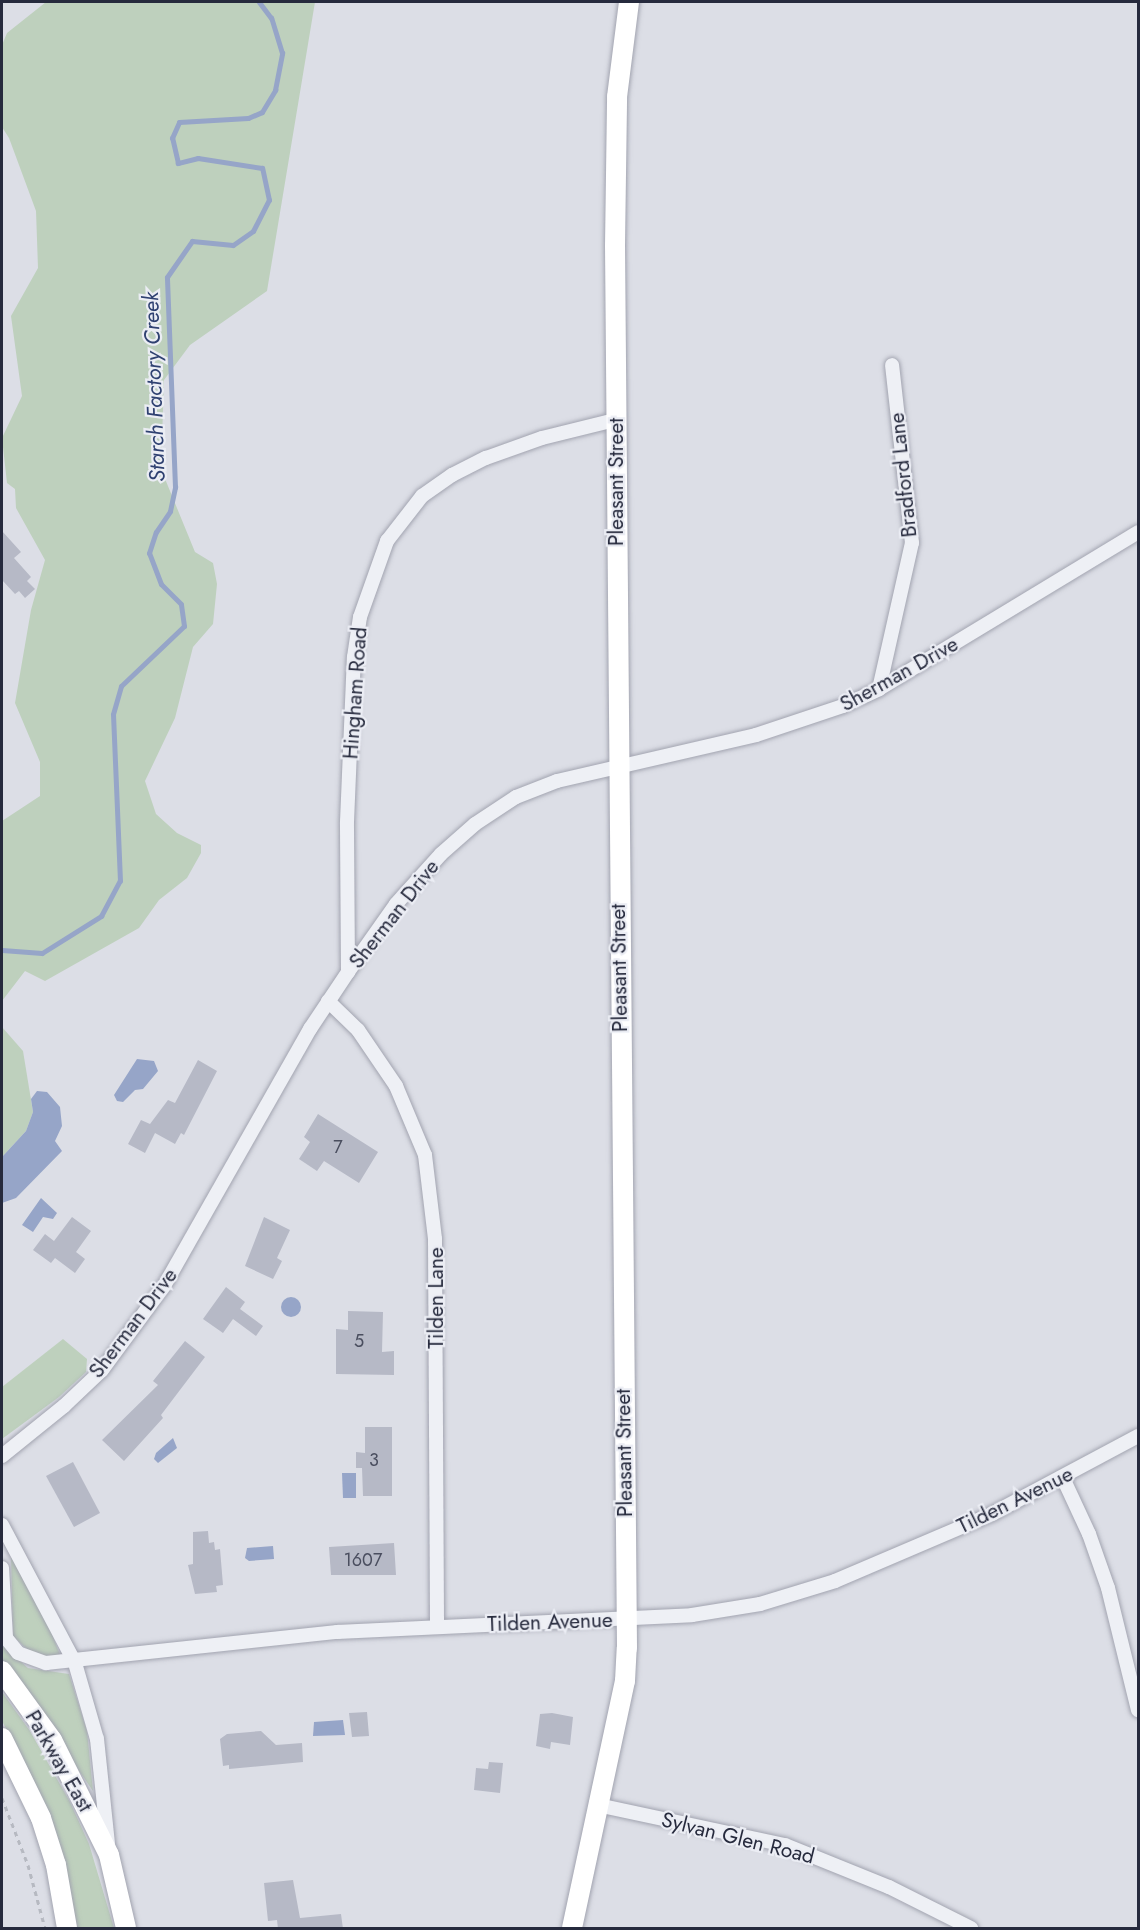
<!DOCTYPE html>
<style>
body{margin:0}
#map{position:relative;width:1140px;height:1930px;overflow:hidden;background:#dcdee6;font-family:Jost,sans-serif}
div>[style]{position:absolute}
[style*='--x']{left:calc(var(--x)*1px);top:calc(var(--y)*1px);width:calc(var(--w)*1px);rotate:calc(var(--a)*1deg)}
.green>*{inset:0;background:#bed0bd}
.water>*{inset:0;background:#96a5c8}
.round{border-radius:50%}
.stream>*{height:5px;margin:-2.5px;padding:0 2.5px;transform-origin:2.5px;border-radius:2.5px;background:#96a5c8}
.building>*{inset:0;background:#b6b9c6}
.path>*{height:3px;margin-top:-1.5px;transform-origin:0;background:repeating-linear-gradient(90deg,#b6b9c1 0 4.5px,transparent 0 9px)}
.roads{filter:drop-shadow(0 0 2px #a2a4b0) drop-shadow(0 0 2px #a2a4b0)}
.street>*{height:14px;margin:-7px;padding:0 7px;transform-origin:7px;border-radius:7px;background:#eef0f5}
.secondary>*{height:20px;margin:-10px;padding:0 10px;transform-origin:10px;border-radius:10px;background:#fff}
span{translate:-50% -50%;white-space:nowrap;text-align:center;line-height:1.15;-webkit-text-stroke:4.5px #ebedf4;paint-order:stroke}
.number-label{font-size:18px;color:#4a4e5f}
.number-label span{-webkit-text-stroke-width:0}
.street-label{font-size:21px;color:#262a3d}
.water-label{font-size:22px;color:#2f4171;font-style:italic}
.frame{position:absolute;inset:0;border:3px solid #262a3d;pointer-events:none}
</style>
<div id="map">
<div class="green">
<i style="clip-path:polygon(46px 2px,315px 2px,267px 291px,190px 345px,164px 380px,161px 469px,195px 552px,213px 563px,217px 584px,213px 624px,193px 647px,175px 718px,145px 781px,156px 814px,177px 833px,201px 845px,201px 853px,187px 878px,159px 900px,139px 928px,45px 981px,25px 971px,2px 1001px,2px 821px,40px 796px,40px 762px,15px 703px,31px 610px,45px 560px,16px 508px,15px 489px,7px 483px,2px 438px,22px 396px,11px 316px,38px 268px,36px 211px,9px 138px,2px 127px,2px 45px,7px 33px)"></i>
<i style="clip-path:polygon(2px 1027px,23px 1051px,33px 1112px,26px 1131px,2px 1157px)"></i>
<i style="clip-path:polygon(63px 1339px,87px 1359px,86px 1372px,59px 1397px,2px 1439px,2px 1387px)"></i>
<i style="clip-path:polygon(11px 1556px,49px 1626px,60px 1655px,52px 1658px,28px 1650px,13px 1636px)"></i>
<i style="clip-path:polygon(2px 1645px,28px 1668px,69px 1674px,87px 1731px,93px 1791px,2px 1659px)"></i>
<i style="clip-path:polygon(2px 1692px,30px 1731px,70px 1802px,89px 1844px,114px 1928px,75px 1928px,12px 1740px,2px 1721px)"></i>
</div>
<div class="water">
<i style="clip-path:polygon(137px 1059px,154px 1061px,158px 1071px,143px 1089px,135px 1090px,123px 1102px,117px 1101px,114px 1095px)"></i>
<i style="clip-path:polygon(37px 1091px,47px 1092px,60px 1107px,62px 1126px,55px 1141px,62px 1151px,16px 1198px,2px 1203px,2px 1157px,26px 1131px,33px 1112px,31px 1099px)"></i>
<i style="clip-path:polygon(41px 1198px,57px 1213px,53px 1219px,43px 1217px,33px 1232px,22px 1225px)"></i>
<i class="round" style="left:281px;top:1297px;width:20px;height:20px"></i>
<i style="clip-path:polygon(173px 1438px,177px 1448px,158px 1463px,154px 1459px,156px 1453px)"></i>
<i style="clip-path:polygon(342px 1473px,356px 1473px,356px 1498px,343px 1498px)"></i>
<i style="clip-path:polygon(273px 1546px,274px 1559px,249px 1561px,245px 1558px,247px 1548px)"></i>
<i style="clip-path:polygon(343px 1720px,345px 1735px,313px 1736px,314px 1722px)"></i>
</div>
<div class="stream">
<i style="--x:2;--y:950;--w:40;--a:4.3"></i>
<i style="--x:42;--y:953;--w:70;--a:-32.1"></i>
<i style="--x:101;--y:916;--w:40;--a:-62"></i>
<i style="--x:120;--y:881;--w:167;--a:-92.4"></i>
<i style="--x:113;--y:714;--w:29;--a:-74"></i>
<i style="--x:121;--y:686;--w:87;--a:-43.6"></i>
<i style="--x:184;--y:626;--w:22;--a:-98"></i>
<i style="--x:181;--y:604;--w:28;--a:-135"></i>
<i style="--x:161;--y:584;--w:33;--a:-111"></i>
<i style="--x:149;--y:553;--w:22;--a:-72"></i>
<i style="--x:156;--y:532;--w:25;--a:-56"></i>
<i style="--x:170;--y:511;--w:25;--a:-78"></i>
<i style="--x:175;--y:487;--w:210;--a:-92.2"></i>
<i style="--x:167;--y:277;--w:44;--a:-55.2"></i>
<i style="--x:192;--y:241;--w:41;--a:5.6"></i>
<i style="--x:233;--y:245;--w:24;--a:-35"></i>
<i style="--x:253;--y:231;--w:35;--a:-63"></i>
<i style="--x:269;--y:200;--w:33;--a:-102"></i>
<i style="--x:262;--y:168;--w:65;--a:-171.1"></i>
<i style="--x:198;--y:158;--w:21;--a:166"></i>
<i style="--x:178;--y:163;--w:26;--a:-103"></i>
<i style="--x:172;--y:138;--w:17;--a:-66"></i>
<i style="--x:179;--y:122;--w:69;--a:-3.3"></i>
<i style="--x:248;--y:118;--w:15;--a:-23"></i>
<i style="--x:262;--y:112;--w:26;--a:-59"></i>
<i style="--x:275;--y:90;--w:38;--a:-79"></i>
<i style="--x:282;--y:53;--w:37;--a:-107"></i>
<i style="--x:271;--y:18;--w:20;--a:-127"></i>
</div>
<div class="building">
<i style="clip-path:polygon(2px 531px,21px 552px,14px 558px,31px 577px,27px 581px,35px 589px,25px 598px,19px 591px,15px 594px,2px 580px)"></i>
<i style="clip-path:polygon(198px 1060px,217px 1071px,184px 1135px,181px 1133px,175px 1144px,155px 1133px,145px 1153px,128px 1144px,141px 1120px,150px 1124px,168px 1100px,175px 1103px)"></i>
<i style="clip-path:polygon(318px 1114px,378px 1152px,359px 1183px,324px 1161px,317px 1171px,299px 1159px,310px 1142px,304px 1137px)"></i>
<i style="clip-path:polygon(72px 1217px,91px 1231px,76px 1252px,85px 1259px,75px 1273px,55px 1258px,51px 1263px,33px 1250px,45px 1234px,54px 1241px)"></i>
<i style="clip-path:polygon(264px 1217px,290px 1230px,277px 1258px,282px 1261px,273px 1279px,245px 1266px)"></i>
<i style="clip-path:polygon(226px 1287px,245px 1302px,240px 1309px,263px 1326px,256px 1336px,233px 1319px,223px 1333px,203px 1319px)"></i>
<i style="clip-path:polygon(348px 1311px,383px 1312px,382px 1352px,394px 1351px,394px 1375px,336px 1374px,336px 1329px,348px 1330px)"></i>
<i style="clip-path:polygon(185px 1341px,205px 1357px,161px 1415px,163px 1418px,124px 1461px,102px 1440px,158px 1385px,153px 1381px)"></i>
<i style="clip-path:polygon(365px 1427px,392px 1427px,392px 1496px,363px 1496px,362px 1468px,356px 1468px,356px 1452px,365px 1453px)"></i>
<i style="clip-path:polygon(73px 1462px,100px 1513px,74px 1527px,46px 1476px)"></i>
<i style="clip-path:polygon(208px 1531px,209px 1543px,214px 1542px,215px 1550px,220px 1549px,223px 1585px,216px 1586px,217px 1592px,195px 1594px,188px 1565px,193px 1564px,193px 1532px)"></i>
<i style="clip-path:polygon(394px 1543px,396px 1575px,331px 1575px,329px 1547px)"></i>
<i style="clip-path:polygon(367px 1712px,369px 1736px,352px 1737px,349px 1713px)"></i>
<i style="clip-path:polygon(552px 1713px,573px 1717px,570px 1745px,551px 1742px,550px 1749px,536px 1746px,540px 1714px)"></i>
<i style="clip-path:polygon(261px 1731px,276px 1745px,302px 1743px,303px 1762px,229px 1769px,229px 1765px,223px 1766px,220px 1739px,227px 1734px)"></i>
<i style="clip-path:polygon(489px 1762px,503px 1763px,500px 1793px,474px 1790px,476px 1768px,488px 1769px)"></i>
<i style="clip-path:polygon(293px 1880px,300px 1918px,341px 1914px,343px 1929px,278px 1929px,277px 1920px,268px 1921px,264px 1883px)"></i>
</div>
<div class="path">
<i style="--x:2;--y:1798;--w:72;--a:68.8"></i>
<i style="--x:28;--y:1865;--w:65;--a:74.9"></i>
</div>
<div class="roads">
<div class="street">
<i style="--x:879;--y:689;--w:150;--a:-77.3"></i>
<i style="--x:912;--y:543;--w:179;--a:-96.4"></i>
<i style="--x:348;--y:972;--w:150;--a:-90.4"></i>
<i style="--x:347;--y:822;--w:165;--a:-87.6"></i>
<i style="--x:354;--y:657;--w:40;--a:-81.5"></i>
<i style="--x:360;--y:617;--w:81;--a:-70.4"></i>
<i style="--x:387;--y:541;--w:57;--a:-52.1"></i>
<i style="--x:422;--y:496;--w:37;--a:-35"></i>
<i style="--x:452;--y:475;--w:38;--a:-27"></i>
<i style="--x:486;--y:458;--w:59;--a:-19.7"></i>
<i style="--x:542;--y:438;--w:75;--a:-13.9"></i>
<i style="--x:328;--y:1001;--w:42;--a:44"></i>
<i style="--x:358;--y:1030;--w:68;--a:55.8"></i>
<i style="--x:396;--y:1086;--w:75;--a:67.2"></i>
<i style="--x:425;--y:1155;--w:85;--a:83.2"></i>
<i style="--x:435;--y:1239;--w:387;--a:89.7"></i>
<i style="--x:2;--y:1456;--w:80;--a:-38.9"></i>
<i style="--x:64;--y:1406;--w:52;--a:-43.5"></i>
<i style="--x:102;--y:1370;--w:104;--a:-53.6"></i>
<i style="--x:164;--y:1286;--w:296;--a:-60.4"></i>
<i style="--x:310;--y:1029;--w:69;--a:-56.3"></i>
<i style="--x:348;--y:972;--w:83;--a:-54.8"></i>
<i style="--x:396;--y:904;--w:67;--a:-48"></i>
<i style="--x:441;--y:854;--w:45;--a:-41.4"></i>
<i style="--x:475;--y:824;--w:49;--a:-33.4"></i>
<i style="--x:516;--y:797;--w:44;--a:-21.3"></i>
<i style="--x:557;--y:781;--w:204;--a:-13"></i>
<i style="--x:756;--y:735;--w:92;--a:-18.4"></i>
<i style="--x:843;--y:706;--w:40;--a:-25"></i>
<i style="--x:879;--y:689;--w:303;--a:-31.2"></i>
<i style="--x:1063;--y:1478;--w:62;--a:65.1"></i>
<i style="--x:1089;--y:1534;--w:57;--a:70.6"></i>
<i style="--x:1108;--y:1588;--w:126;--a:76.2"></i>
<i style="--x:2;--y:1525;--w:156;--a:62.1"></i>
<i style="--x:75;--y:1663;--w:79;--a:73.9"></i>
<i style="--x:97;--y:1739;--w:106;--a:84"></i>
<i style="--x:2;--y:1568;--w:70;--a:86.7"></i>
<i style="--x:6;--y:1638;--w:19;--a:51"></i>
<i style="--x:18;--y:1653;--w:30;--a:20"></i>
<i style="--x:46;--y:1663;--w:293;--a:-6.1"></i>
<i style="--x:337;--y:1632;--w:355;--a:-2.7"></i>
<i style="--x:692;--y:1615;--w:69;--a:-9.2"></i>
<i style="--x:760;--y:1604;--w:78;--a:-17"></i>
<i style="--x:835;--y:1581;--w:171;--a:-23.1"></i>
<i style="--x:992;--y:1514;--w:166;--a:-28.1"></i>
<i style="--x:598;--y:1805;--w:191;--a:12.1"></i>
<i style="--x:785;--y:1845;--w:112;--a:22"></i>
<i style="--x:889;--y:1887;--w:92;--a:26.6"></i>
</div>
<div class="secondary">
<i style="--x:2;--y:1671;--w:85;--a:54.1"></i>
<i style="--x:52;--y:1740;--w:128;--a:63.6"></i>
<i style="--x:109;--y:1855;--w:75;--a:76.9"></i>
<i style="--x:2;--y:1738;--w:89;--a:64"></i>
<i style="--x:41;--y:1818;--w:49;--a:72.3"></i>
<i style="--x:56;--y:1865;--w:64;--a:80.1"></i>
<i style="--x:572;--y:1928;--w:253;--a:-77.9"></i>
<i style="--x:625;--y:1681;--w:33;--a:-87"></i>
<i style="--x:627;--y:1648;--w:1402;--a:-90.49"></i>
<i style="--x:615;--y:246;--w:149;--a:-89.2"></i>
<i style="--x:617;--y:97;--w:96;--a:-82.8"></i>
</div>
</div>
<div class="number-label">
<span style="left:338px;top:1147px">7</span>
<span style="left:359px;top:1341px">5</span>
<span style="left:374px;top:1460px">3</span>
<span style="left:363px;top:1560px">1607</span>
</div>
<div class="street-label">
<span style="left:903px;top:475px;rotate:-96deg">Bradford Lane</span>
<span style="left:616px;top:482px;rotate:-90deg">Pleasant Street</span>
<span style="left:899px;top:674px;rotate:-29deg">Sherman Drive</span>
<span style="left:355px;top:693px;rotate:-86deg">Hingham Road</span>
<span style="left:394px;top:914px;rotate:-52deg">Sherman Drive</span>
<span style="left:619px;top:968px;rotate:-91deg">Pleasant Street</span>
<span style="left:436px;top:1298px;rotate:-90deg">Tilden Lane</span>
<span style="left:133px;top:1323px;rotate:-53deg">Sherman Drive</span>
<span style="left:624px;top:1453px;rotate:-91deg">Pleasant Street</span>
<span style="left:1015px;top:1500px;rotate:-26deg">Tilden Avenue</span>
<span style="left:550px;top:1622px;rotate:-2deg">Tilden Avenue</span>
<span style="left:59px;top:1761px;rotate:60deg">Parkway East</span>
<span style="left:738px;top:1838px;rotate:14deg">Sylvan Glen Road</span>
</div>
<div class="water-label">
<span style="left:154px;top:387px;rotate:-92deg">Starch Factory Creek</span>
</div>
<div class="frame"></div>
</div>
